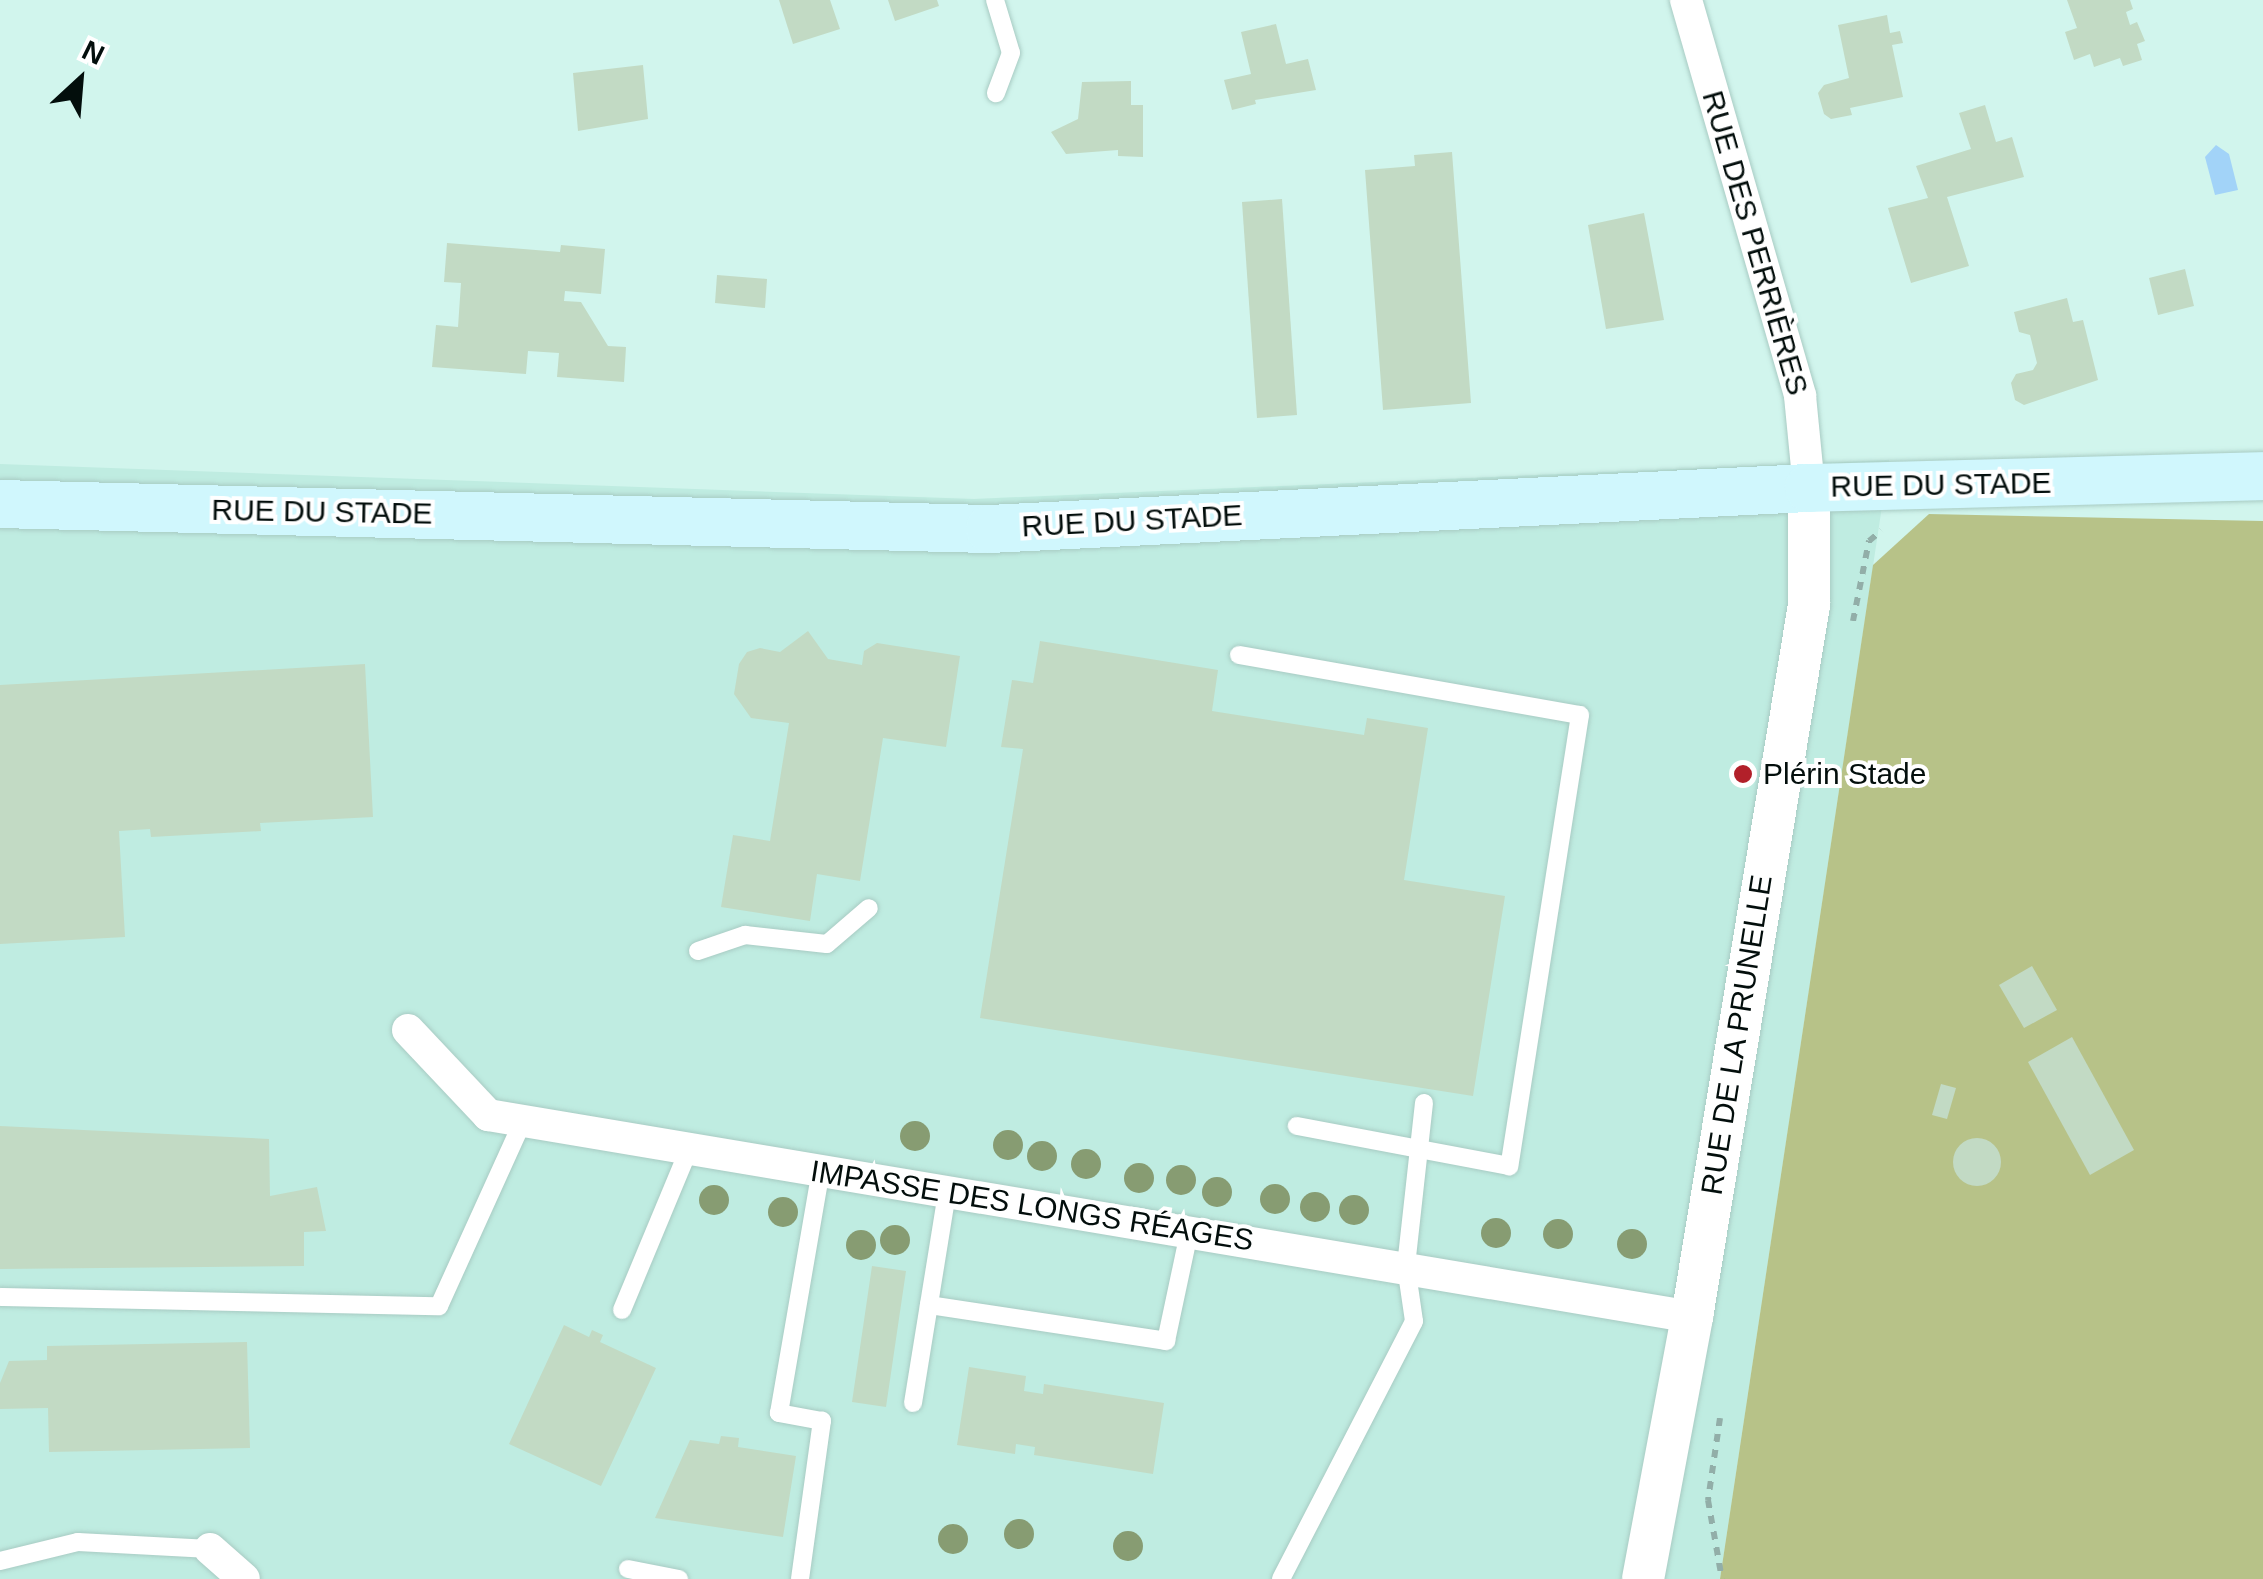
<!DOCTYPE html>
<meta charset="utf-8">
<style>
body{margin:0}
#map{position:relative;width:2263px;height:1579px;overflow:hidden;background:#d1f5ed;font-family:Arial,sans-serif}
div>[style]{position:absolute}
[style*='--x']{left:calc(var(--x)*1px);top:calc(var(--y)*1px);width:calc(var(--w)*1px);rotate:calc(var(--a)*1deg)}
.built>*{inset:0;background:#bfece1}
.green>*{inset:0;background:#b7c288}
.water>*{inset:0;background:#a2d3f8}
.building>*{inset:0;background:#c2dac4}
.round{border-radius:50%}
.path>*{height:6px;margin-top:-3px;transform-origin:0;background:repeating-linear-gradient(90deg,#92aea8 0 8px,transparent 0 16px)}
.roads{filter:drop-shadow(0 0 2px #a8cbc3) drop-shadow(0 0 2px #a8cbc3)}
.service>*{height:18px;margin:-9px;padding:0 9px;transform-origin:9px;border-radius:9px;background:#fff}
.minor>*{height:32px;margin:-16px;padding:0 16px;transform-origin:16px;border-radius:16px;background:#fff}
.tertiary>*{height:42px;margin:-21px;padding:0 21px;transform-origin:21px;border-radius:21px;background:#fff}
.secondary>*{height:48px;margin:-24px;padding:0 24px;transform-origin:24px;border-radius:24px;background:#d0f7fd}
.trees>*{width:30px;height:30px;margin:-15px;border-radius:50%;background:#879c72}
.dots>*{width:28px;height:28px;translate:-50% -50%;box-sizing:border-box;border:5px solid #fff;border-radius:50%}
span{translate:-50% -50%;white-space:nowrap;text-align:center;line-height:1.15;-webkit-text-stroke:8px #fff;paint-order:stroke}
.street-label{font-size:30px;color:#030e0c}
.poi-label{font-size:30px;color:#030e0c}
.left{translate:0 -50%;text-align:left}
.north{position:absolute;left:30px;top:30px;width:100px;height:100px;-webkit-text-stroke:8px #fff;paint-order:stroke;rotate:26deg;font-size:28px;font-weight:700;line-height:40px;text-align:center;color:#030e0c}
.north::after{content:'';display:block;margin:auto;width:35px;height:45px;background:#030e0c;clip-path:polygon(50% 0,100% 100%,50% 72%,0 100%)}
</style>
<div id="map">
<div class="built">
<i style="clip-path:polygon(1889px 460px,1720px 1579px,0 1579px,0 464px,974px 499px)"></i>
</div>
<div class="green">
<i style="clip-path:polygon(1929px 514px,2263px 521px,2263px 1579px,1720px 1579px,1873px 565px)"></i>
</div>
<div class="water">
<i style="clip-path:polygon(2216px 145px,2229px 154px,2238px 190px,2215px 195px,2205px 157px)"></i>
</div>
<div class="building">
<i style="clip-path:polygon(779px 0,830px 0,840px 29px,793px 44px)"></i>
<i style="clip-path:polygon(888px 0,937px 0,939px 6px,895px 21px)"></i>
<i style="clip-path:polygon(2067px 0,2130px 0,2133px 9px,2126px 12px,2130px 25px,2137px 22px,2145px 41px,2137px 44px,2142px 60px,2123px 66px,2120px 58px,2094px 67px,2090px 54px,2074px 60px,2065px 32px,2077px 28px)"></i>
<i style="clip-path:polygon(1887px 15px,1890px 33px,1900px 31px,1903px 43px,1892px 45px,1903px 97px,1850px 108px,1852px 115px,1831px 119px,1824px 114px,1818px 93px,1824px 85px,1849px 78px,1838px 25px)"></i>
<i style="clip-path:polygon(1276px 24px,1286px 64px,1308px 59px,1316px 90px,1255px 100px,1256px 104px,1232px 110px,1224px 80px,1251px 74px,1241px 32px)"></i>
<i style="clip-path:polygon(643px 65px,648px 119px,578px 131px,573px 73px)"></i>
<i style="clip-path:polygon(1131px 81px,1131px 105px,1143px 105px,1143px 157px,1118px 156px,1118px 150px,1066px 154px,1051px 132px,1078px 119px,1082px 82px)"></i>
<i style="clip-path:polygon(1985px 105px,1996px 142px,2012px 137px,2024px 177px,1947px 197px,1969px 266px,1911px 283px,1888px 208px,1928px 198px,1916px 166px,1971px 149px,1959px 113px)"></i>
<i style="clip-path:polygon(1452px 152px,1471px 403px,1383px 410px,1365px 170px,1415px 166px,1414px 155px)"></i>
<i style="clip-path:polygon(1282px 199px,1297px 415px,1257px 418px,1242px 202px)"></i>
<i style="clip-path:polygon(1644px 213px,1664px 320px,1606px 329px,1588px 225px)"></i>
<i style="clip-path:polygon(447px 243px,560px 252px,561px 245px,605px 249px,601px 294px,565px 291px,564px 301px,581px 302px,608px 346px,626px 347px,624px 382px,557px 377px,559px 353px,528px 351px,526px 374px,432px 367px,436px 325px,458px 327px,461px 283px,444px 282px)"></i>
<i style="clip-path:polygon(2185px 269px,2194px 306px,2158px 315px,2149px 278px)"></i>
<i style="clip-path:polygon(717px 275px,767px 279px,765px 308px,715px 303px)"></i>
<i style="clip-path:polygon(2067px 298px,2073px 322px,2083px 320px,2098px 380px,2024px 405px,2015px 400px,2011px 383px,2016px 374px,2033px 370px,2037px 363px,2030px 335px,2019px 332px,2014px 312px)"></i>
<i style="clip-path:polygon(808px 631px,828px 659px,862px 665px,864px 651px,877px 643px,960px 656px,946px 747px,883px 738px,860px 881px,817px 874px,810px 921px,721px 907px,733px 835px,770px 841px,789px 723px,751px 718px,734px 694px,739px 664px,747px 652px,760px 648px,780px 652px)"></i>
<i style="clip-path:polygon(1040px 641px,1218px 670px,1212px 711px,1364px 735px,1367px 718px,1428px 728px,1404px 880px,1505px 896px,1473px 1096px,980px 1018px,1023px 749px,1001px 747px,1012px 680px,1033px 683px)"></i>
<i style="clip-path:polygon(365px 664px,373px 817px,260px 823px,261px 831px,151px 837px,150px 829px,119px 831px,125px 937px,0 944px,0 685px)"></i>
<i style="clip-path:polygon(2032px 966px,2057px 1010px,2024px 1028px,1999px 985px)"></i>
<i style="clip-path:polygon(2072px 1037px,2134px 1150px,2090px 1175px,2028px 1062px)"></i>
<i style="clip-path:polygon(1941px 1084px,1956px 1088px,1947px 1119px,1932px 1115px)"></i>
<i style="clip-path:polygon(0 1126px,269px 1139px,270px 1196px,317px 1187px,326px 1231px,304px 1232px,304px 1266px,0 1269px)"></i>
<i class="round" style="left:1953px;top:1138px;width:48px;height:48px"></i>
<i style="clip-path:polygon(872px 1266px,906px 1271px,886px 1407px,852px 1402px)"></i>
<i style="clip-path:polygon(564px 1325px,589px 1337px,592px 1330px,603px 1335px,600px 1342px,656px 1368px,601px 1486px,509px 1444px)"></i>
<i style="clip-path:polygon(247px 1342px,250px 1448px,49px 1452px,48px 1408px,0 1409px,0 1383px,9px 1361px,47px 1360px,47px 1346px)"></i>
<i style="clip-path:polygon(969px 1367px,1026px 1376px,1024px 1391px,1043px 1394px,1044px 1384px,1164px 1403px,1153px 1474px,1034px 1455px,1035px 1447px,1016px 1444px,1015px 1454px,957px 1445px)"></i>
<i style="clip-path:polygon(721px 1436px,739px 1438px,738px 1447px,796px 1456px,783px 1537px,655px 1518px,690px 1440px,719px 1444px)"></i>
</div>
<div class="path">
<i style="--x:1853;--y:621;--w:82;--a:-78.7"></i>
<i style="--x:1869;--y:541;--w:16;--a:-40"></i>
<i style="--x:1720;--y:1418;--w:83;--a:98.3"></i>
<i style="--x:1708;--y:1500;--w:80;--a:80"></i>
</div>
<div class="roads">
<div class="service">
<i style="--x:995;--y:0;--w:55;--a:73.2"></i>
<i style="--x:1011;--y:53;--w:43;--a:110.6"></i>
<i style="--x:1239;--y:655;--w:346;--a:10"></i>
<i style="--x:1580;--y:715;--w:457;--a:98.9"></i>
<i style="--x:1509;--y:1166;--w:216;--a:-169.3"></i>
<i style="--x:698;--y:951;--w:50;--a:-18.8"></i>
<i style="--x:745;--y:935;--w:82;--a:6.3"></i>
<i style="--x:827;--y:944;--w:55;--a:-40.6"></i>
<i style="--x:0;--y:1297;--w:439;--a:1.2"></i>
<i style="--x:439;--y:1306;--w:203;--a:-65.6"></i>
<i style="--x:929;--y:1305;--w:240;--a:8.6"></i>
<i style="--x:1166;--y:1341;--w:110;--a:-78"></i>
<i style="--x:622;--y:1310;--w:174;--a:-67.4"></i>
<i style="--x:913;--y:1403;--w:214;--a:-80.8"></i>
<i style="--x:0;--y:1561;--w:80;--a:-13.7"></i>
<i style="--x:78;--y:1542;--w:132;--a:3"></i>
<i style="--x:628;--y:1569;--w:52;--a:11.1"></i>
<i style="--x:800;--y:1579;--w:160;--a:-82.1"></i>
<i style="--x:822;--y:1421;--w:44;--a:-169.5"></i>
<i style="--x:779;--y:1413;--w:246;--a:-80.2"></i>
<i style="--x:1281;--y:1579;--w:290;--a:-62.7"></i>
<i style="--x:1414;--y:1321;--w:56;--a:-98.3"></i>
<i style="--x:1406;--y:1266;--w:164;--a:-83.7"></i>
</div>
<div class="minor">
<i style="--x:1686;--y:0;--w:412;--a:73.9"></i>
<i style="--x:1800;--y:396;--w:92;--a:84.4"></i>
<i style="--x:408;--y:1030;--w:117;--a:46.7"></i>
<i style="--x:488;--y:1115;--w:1221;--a:9.52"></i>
<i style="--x:210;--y:1549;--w:45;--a:41.4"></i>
</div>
<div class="tertiary">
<i style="--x:1643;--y:1579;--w:267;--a:-79.4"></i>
<i style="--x:1692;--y:1317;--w:722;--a:-80.67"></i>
<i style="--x:1809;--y:605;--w:117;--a:-90"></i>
</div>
<div class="secondary">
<i style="--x:0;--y:504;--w:990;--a:1.45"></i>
<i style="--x:990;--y:529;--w:820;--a:-2.87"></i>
<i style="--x:1809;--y:488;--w:454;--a:-1.5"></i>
</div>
</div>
<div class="trees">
<i style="left:915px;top:1136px"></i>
<i style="left:1008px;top:1145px"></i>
<i style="left:1042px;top:1156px"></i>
<i style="left:1086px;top:1164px"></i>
<i style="left:1139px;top:1178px"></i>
<i style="left:1181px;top:1180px"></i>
<i style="left:1217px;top:1192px"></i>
<i style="left:1275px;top:1199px"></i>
<i style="left:714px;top:1200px"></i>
<i style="left:1315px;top:1207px"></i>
<i style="left:1354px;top:1210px"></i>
<i style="left:783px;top:1212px"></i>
<i style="left:1496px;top:1233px"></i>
<i style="left:1558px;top:1234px"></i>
<i style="left:895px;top:1240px"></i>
<i style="left:1632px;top:1244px"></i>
<i style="left:861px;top:1245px"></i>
<i style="left:1019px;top:1534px"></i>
<i style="left:953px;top:1539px"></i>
<i style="left:1128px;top:1546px"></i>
</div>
<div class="dots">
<i style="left:1743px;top:774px;background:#b2202a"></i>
</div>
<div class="street-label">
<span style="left:1755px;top:243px;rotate:74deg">RUE DES PERRIÈRES</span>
<span style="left:1941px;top:485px;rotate:-1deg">RUE DU STADE</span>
<span style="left:322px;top:512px;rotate:1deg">RUE DU STADE</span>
<span style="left:1132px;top:521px;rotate:-3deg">RUE DU STADE</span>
<span style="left:1737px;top:1035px;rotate:-81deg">RUE DE LA PRUNELLE</span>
<span style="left:1032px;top:1206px;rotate:9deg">IMPASSE DES LONGS RÉAGES</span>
</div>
<div class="poi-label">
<span class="left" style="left:1763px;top:774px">Plérin Stade</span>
</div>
<div class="north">N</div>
</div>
